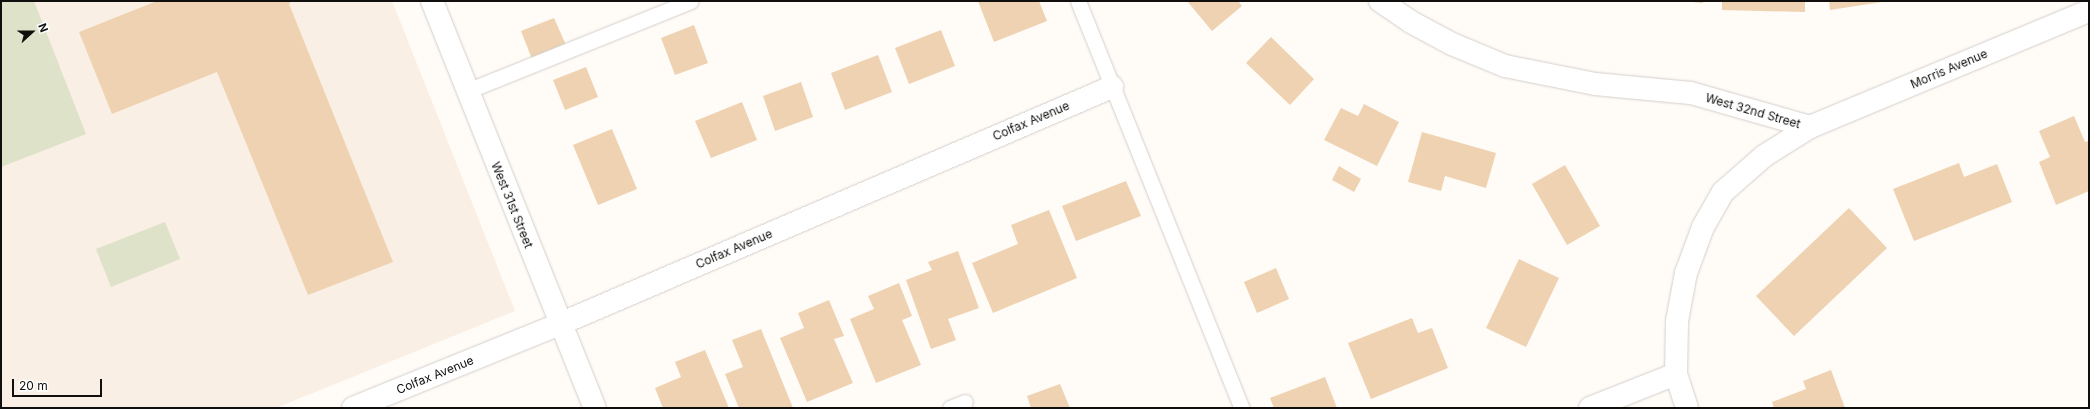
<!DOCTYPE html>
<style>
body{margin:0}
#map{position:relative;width:2090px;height:409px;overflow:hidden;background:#fffbf7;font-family:Inter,sans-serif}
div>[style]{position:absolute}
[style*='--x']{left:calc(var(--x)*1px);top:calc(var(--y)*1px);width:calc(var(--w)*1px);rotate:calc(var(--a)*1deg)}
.built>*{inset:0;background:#f9efe4}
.green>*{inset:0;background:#dde2c9}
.building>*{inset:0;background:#eed2b2}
.roads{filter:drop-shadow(0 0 1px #d4cfca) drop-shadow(0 0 1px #d4cfca)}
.service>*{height:15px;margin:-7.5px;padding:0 7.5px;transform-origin:7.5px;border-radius:7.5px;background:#fff}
.minor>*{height:22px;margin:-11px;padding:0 11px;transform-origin:11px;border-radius:11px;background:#fff}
.tertiary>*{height:22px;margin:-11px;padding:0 11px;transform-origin:11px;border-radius:11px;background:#fff}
span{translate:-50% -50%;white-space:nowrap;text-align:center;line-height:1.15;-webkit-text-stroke:4px #fff;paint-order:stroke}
.street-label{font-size:12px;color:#100f0d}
.frame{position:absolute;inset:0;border:2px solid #100f0d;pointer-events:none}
.north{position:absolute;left:12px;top:12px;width:40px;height:40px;-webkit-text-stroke:3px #fff;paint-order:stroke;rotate:69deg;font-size:11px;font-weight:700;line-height:16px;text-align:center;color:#100f0d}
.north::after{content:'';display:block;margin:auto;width:14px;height:18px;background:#100f0d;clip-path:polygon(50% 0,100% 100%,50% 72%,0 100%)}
.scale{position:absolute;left:12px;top:379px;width:90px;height:18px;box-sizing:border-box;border:2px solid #100f0d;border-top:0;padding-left:5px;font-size:12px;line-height:14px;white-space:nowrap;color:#100f0d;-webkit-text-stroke:3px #fff;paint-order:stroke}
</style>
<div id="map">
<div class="built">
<i style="clip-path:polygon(1px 1px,392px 1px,515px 311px,276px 408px,1px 408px)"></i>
</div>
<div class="green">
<i style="clip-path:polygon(1px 1px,34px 1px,86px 134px,1px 167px)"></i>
<i style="clip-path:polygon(165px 222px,180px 259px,111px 287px,96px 249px)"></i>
</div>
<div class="building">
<i style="clip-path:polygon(157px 1px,291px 1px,289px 4px,393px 262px,308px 295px,217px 72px,112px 114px,79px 32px)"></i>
<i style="clip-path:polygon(978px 1px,1039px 1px,1047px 21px,994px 42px)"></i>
<i style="clip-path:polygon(1187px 1px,1238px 1px,1242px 6px,1212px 31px)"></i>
<i style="clip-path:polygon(1692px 1px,1703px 1px,1703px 3px,1692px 2px)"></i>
<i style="clip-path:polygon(1722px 1px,1805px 1px,1805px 12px,1722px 10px)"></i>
<i style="clip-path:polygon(1829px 1px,1882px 1px,1882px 2px,1830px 10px)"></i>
<i style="clip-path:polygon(554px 18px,566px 45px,532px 59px,521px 31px)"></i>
<i style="clip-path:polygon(694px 25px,708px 63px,675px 75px,661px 38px)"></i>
<i style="clip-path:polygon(941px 30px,955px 66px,909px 84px,895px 48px)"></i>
<i style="clip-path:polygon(1271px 37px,1314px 79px,1290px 105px,1246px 63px)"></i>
<i style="clip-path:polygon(878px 55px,892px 92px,845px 110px,831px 73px)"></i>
<i style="clip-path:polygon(586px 67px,598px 97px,565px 110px,553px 80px)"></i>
<i style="clip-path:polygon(801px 82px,813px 117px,775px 131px,763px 96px)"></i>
<i style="clip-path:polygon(742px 102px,757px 140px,711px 158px,695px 121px)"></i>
<i style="clip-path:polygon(1364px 104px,1399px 122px,1377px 166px,1324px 140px,1341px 108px,1358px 116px)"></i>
<i style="clip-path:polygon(2074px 116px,2085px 142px,2089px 141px,2089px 191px,2056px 205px,2039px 162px,2050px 157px,2039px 131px)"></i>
<i style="clip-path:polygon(612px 129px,637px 189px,598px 205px,573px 145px)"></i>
<i style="clip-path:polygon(1422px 132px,1496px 153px,1486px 188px,1445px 176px,1441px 191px,1408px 182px)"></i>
<i style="clip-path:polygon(1959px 163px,1964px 177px,1997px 164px,2012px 202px,1914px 241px,1893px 189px)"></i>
<i style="clip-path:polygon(1565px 165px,1600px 226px,1567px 245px,1532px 184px)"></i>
<i style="clip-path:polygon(1339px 166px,1361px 179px,1354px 192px,1332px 180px)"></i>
<i style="clip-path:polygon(1126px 181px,1141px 216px,1076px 241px,1062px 206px)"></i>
<i style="clip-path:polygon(1849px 208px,1887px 248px,1794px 336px,1756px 296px)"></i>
<i style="clip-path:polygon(1049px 210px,1077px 278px,993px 313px,972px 263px,1018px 244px,1011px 225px)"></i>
<i style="clip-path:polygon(958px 251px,979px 308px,948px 319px,956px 340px,931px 349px,906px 280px,932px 270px,928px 262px)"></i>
<i style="clip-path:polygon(1519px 259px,1559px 278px,1526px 347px,1486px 328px)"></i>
<i style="clip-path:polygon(1276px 268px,1289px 299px,1257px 313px,1244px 282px)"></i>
<i style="clip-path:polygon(899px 283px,912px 316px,902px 320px,921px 365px,876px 383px,850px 319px,874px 309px,868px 296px)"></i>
<i style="clip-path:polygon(829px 300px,844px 336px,834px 339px,853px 383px,807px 402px,780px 338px,804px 328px,798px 313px)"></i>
<i style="clip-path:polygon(1412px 318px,1418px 333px,1432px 328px,1448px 368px,1371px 399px,1348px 343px)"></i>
<i style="clip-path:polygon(761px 329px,793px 408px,739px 408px,725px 374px,743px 367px,732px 340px)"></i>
<i style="clip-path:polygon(705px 350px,729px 408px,663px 408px,655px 388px,681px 377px,675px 362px)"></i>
<i style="clip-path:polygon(1831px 370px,1845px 408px,1774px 408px,1772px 402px,1806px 389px,1803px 381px)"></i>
<i style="clip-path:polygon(1325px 377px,1337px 408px,1274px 408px,1270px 398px)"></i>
<i style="clip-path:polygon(1060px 384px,1070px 408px,1031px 408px,1027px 396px)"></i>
</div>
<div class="roads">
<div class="service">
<i style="--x:1078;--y:1;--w:439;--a:68.1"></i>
<i style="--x:467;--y:91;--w:241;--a:-21.9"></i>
<i style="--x:950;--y:408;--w:16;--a:-22"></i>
</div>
<div class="minor">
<i style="--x:432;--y:1;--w:438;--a:68.2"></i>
<i style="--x:1380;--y:1;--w:37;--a:34"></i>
<i style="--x:1411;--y:22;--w:47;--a:28.2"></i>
<i style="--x:1452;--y:44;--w:57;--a:22.5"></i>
<i style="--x:1505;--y:66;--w:92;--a:11.3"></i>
<i style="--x:1595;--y:84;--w:96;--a:5.4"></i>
<i style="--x:1691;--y:93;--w:124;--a:15.9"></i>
<i style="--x:353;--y:408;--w:223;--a:-22.1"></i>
<i style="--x:560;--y:324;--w:601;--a:-23.24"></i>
<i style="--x:1590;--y:408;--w:92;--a:-21.6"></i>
</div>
<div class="tertiary">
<i style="--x:1687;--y:408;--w:36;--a:-108"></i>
<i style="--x:1676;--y:374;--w:53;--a:-88.9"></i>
<i style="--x:1677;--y:321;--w:49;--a:-79.4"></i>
<i style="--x:1686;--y:273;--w:49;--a:-69.7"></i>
<i style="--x:1703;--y:227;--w:40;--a:-60.3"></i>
<i style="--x:1723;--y:192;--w:55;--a:-41.3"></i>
<i style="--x:1764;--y:156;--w:54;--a:-32.2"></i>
<i style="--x:1810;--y:127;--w:302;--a:-22.6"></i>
</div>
</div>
<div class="street-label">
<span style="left:1949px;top:69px;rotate:-23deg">Morris Avenue</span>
<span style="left:1753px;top:111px;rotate:16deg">West 32nd Street</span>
<span style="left:1031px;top:121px;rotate:-23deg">Colfax Avenue</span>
<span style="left:512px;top:205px;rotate:68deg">West 31st Street</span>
<span style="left:734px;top:249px;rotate:-23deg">Colfax Avenue</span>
<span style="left:435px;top:375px;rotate:-22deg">Colfax Avenue</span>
</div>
<div class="frame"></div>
<div class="north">N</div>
<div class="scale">20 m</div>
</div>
